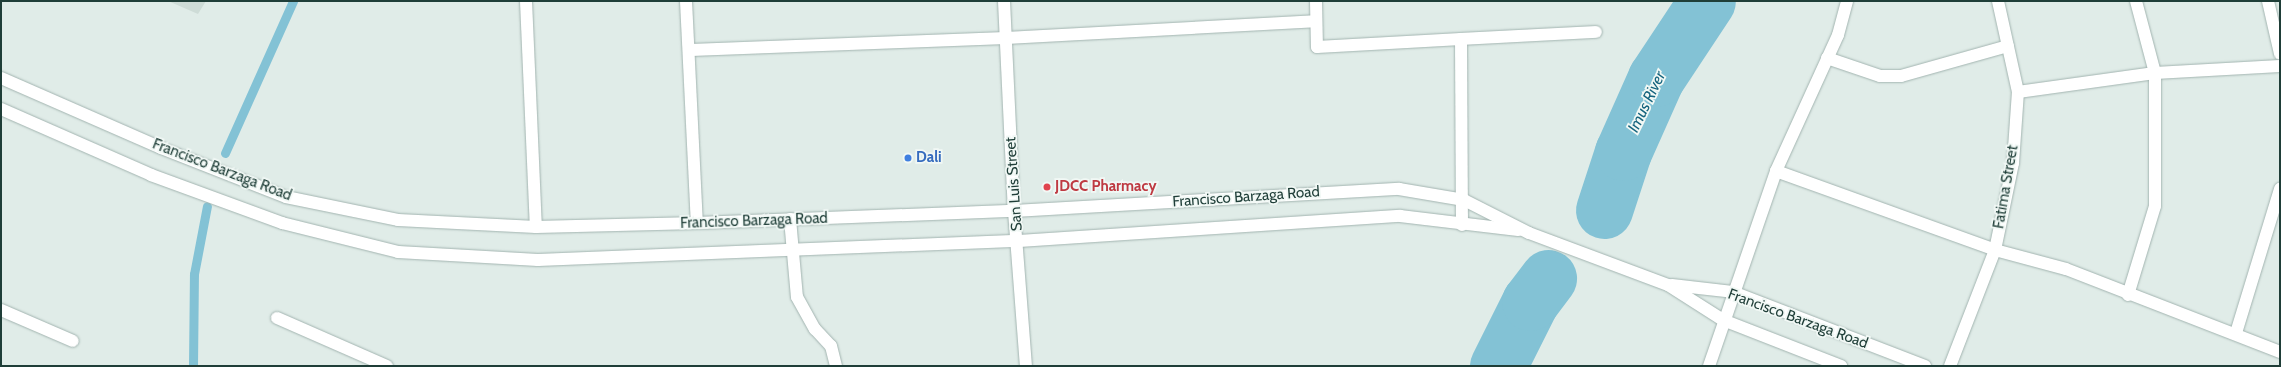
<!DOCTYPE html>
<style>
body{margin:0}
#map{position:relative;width:2281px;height:367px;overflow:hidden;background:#e0ece8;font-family:Cabin,sans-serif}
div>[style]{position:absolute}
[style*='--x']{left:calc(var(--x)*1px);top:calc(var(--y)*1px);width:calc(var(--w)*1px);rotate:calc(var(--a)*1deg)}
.built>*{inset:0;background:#cedcd7}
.stream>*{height:9px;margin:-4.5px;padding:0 4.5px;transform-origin:4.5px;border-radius:4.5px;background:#83c2d5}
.river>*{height:57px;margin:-28.5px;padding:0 28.5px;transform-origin:28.5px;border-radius:28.5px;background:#83c2d5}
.roads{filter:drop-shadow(0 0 1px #a2b4b0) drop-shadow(0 0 1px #a2b4b0)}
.pedestrian>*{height:12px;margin:-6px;padding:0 6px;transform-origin:6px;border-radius:6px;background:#fff}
.minor>*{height:12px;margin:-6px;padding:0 6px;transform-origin:6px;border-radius:6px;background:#fff}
.tertiary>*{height:12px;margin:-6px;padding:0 6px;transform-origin:6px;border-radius:6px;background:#fff}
.dots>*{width:11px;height:11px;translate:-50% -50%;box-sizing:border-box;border:2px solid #f1f8f5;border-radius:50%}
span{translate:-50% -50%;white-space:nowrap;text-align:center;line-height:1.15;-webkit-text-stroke:3.5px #f1f8f5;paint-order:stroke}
.shop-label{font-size:15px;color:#366cbe;font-weight:700}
.left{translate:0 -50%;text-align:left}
.street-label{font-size:15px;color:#1f3e38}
.health-label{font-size:15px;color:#be3a42;font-weight:700}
.water-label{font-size:16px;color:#15647e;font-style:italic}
.frame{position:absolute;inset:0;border:2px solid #1f3e38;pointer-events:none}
</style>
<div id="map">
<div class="built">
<i style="clip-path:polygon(168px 1px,206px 1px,198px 14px)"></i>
</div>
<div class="stream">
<i style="--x:225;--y:153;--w:167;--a:-65.9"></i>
<i style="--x:193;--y:366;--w:92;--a:-89.4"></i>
<i style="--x:194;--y:274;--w:69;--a:-79.2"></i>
</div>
<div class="river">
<i style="--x:1604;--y:210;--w:61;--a:-71.9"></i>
<i style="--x:1623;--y:152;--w:81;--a:-66"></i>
<i style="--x:1656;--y:78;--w:92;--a:-56.5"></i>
<i style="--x:1498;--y:366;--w:72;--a:-63.4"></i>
<i style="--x:1530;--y:302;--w:30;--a:-53"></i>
</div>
<div class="roads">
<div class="pedestrian">
<i style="--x:526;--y:1;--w:226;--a:87.5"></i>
<i style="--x:1461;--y:39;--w:135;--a:-3"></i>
<i style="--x:691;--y:50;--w:315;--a:-2.2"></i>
<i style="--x:1006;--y:38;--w:309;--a:-3.1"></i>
<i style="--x:277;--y:318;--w:120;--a:23.6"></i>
</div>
<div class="minor">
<i style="--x:686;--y:1;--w:222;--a:87.2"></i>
<i style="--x:1004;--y:1;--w:210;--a:87.3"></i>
<i style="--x:1014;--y:211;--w:155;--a:85.6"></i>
<i style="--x:1316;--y:1;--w:46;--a:88.8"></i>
<i style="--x:1317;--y:47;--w:144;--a:-3.2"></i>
<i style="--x:1461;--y:39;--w:186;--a:89.7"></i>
<i style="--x:2268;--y:1;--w:54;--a:77.2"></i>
<i style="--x:1827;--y:58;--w:56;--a:18.8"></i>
<i style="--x:1880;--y:76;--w:21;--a:0"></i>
<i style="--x:1901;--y:76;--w:111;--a:-15.7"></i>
<i style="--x:2018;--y:92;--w:138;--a:-7.9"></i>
<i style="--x:2155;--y:73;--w:125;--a:-3.2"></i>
<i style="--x:1776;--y:171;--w:233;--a:19.8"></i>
<i style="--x:1995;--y:250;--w:73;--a:15"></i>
<i style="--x:2066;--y:269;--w:230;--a:21.2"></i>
<i style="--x:790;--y:219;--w:78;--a:84.9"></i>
<i style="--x:797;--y:297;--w:37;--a:61"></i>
<i style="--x:815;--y:329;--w:23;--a:47"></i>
<i style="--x:831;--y:346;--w:21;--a:76"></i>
<i style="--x:2128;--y:295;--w:93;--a:-73.1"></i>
<i style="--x:2155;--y:206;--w:133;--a:-90"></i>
<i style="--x:2155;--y:73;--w:74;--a:-104.8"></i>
<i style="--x:1;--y:310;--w:78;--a:23.3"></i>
<i style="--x:2236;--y:333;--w:151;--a:-73"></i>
<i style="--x:1709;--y:366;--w:206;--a:-71"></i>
<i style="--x:1776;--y:171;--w:149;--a:-65.5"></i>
<i style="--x:1838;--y:35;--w:35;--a:-75"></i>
</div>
<div class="tertiary">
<i style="--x:1;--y:78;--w:175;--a:23.6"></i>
<i style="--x:161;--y:148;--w:134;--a:21.4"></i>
<i style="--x:286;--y:197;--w:114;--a:11.6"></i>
<i style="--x:398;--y:220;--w:138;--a:2.9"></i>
<i style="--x:536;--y:227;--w:161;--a:-1.4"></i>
<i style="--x:697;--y:223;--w:317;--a:-2.2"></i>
<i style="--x:1014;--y:211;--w:386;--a:-3.3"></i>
<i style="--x:1399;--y:189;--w:66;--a:9.6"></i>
<i style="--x:1464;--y:200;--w:73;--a:26.9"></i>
<i style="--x:1529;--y:233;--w:148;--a:20.5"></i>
<i style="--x:1668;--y:285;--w:65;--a:32.5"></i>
<i style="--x:1723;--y:320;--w:127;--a:21.3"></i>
<i style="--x:1;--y:109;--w:164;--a:23.7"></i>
<i style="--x:151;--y:175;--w:140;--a:20.1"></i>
<i style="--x:282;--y:223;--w:120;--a:14"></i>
<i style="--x:398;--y:252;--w:140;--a:3.3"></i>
<i style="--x:538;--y:260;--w:481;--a:-2.3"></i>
<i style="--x:1019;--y:241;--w:382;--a:-3.8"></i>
<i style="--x:1400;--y:216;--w:119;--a:6.8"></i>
<i style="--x:1672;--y:285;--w:61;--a:6.5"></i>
<i style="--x:1733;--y:292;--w:206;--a:21.1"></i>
<i style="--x:1950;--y:366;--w:124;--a:-68.8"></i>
<i style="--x:1995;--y:250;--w:89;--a:-78.3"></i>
<i style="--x:2013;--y:163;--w:71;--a:-86"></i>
<i style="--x:2018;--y:92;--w:93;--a:-102.4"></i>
</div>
</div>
<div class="dots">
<i style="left:908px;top:158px;background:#3f7fe0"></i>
<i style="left:1047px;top:187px;background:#e0444e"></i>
</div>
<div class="shop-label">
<span class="left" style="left:916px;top:158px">Dali</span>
</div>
<div class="street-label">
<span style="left:222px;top:170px;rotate:21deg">Francisco Barzaga Road</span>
<span style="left:1014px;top:184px;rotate:-94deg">San Luis Street</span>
<span style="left:2006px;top:187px;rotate:-80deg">Fatima Street</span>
<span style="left:1246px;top:197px;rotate:-4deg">Francisco Barzaga Road</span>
<span style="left:754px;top:221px;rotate:-2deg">Francisco Barzaga Road</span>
<span style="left:1798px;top:319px;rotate:20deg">Francisco Barzaga Road</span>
</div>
<div class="health-label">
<span class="left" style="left:1055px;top:187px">JDCC Pharmacy</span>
</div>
<div class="water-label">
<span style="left:1647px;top:102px;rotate:-64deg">Imus River</span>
</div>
<div class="frame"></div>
</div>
